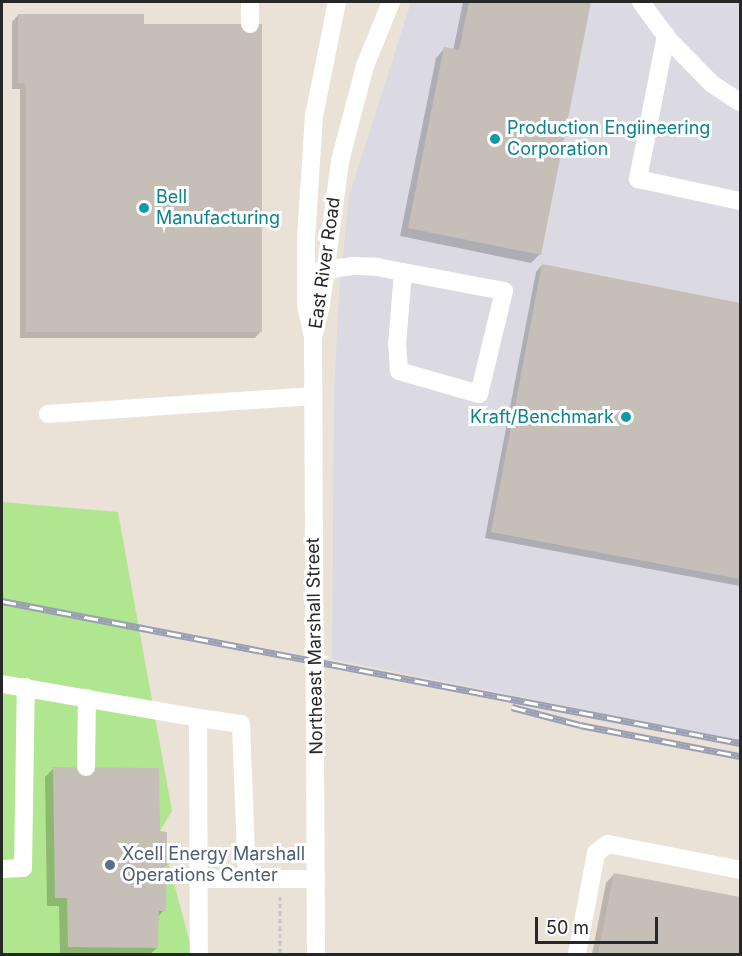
<!DOCTYPE html>
<style>
body{margin:0}
#map{position:relative;width:742px;height:956px;overflow:hidden;background:#ebe2d7;font-family:Inter,sans-serif}
div>[style]{position:absolute}
[style*='--x']{left:calc(var(--x)*1px);top:calc(var(--y)*1px);width:calc(var(--w)*1px);rotate:calc(var(--a)*1deg)}
.industrial>*{inset:0;background:#dbd9e2}
.green>*{inset:0;background:#b0e68f}
.shadow>*{inset:0;background:#0003}
.building>*{inset:0;background:#c6bfb7}
.path>*{height:3px;margin-top:-1.5px;transform-origin:0;background:repeating-linear-gradient(90deg,#c7c7c7 0 4.5px,transparent 0 7.5px)}
.minor>*{height:18px;margin:-9px;padding:0 9px;transform-origin:9px;border-radius:9px;background:#fff}
.rail>*{height:7px;margin-top:-3.5px;transform-origin:0;background:repeating-linear-gradient(90deg,#fff 0 14px,#9a9fb3 0 28px);box-sizing:border-box;border-block:2px solid #9a9fb3}
.dots>*{width:16px;height:16px;translate:-50% -50%;box-sizing:border-box;border:3px solid #fff;border-radius:50%}
span{translate:-50% -50%;white-space:nowrap;text-align:center;line-height:1.15;-webkit-text-stroke:6px #fff;paint-order:stroke}
.culture-label{font-size:18px;color:#0d838f}
.left{translate:0 -50%;text-align:left}
.right{translate:-100% -50%;text-align:right}
.street-label{font-size:18px;color:#272727}
.service-label{font-size:18px;color:#4e5e75}
.frame{position:absolute;inset:0;border:3px solid #272727;pointer-events:none}
.scale{position:absolute;left:535px;top:917px;width:123px;height:27px;box-sizing:border-box;border:3px solid #272727;border-top:0;padding-left:8px;font-size:18px;line-height:21px;white-space:nowrap;color:#272727;-webkit-text-stroke:4px #fff;paint-order:stroke}
</style>
<div id="map">
<div class="industrial">
<i style="clip-path:polygon(411px 2px,740px 2px,740px 741px,332px 659px,334px 395px,339px 292px,349px 196px)"></i>
</div>
<div class="green">
<i style="clip-path:polygon(2px 502px,118px 512px,172px 811px,160px 831px,193px 954px,2px 954px)"></i>
</div>
<div class="shadow">
<i style="clip-path:polygon(463px 2px,590px 2px,539px 255px,531px 263px,400px 236px,436px 58px,444px 49px,453px 51px)"></i>
<i style="clip-path:polygon(18px 15px,142px 26px,261px 331px,255px 338px,20px 338px,20px 89px,12px 89px,12px 22px)"></i>
<i style="clip-path:polygon(542px 265px,740px 304px,740px 586px,485px 538px,536px 272px)"></i>
<i style="clip-path:polygon(54px 768px,159px 832px,164px 910px,158px 917px,157px 948px,150px 954px,60px 954px,59px 906px,47px 906px,45px 777px)"></i>
<i style="clip-path:polygon(614px 874px,740px 899px,740px 954px,592px 954px,606px 883px)"></i>
</div>
<div class="building">
<i style="clip-path:polygon(469px 2px,591px 2px,541px 255px,408px 228px,444px 47px,459px 50px)"></i>
<i style="clip-path:polygon(18px 14px,144px 14px,144px 24px,262px 24px,262px 332px,26px 332px,26px 84px,18px 83px)"></i>
<i style="clip-path:polygon(542px 264px,740px 303px,740px 579px,491px 532px)"></i>
<i style="clip-path:polygon(53px 767px,159px 768px,160px 831px,167px 832px,166px 911px,159px 911px,158px 948px,68px 947px,67px 898px,55px 898px)"></i>
<i style="clip-path:polygon(614px 873px,740px 897px,740px 954px,598px 954px)"></i>
</div>
<div class="path">
<i style="--x:280;--y:896;--w:58;--a:90"></i>
</div>
<div class="minor">
<i style="--x:250;--y:2;--w:22;--a:90"></i>
<i style="--x:641;--y:2;--w:46;--a:53.9"></i>
<i style="--x:668;--y:39;--w:63;--a:45.6"></i>
<i style="--x:712;--y:84;--w:33;--a:33"></i>
<i style="--x:666;--y:35;--w:147;--a:101"></i>
<i style="--x:638;--y:179;--w:104;--a:12.2"></i>
<i style="--x:306;--y:273;--w:48;--a:-8.5"></i>
<i style="--x:353;--y:266;--w:24;--a:2"></i>
<i style="--x:377;--y:267;--w:26;--a:11"></i>
<i style="--x:403;--y:272;--w:103;--a:10.7"></i>
<i style="--x:504;--y:291;--w:106;--a:103.6"></i>
<i style="--x:479;--y:394;--w:83;--a:-164"></i>
<i style="--x:399;--y:371;--w:26;--a:-94"></i>
<i style="--x:397;--y:345;--w:73;--a:-85.3"></i>
<i style="--x:312;--y:333;--w:29;--a:-102"></i>
<i style="--x:306;--y:305;--w:66;--a:-90"></i>
<i style="--x:306;--y:239;--w:123;--a:-86.3"></i>
<i style="--x:314;--y:116;--w:116;--a:-78.6"></i>
<i style="--x:48;--y:414;--w:266;--a:-3.9"></i>
<i style="--x:2;--y:684;--w:199;--a:9.8"></i>
<i style="--x:198;--y:718;--w:236;--a:89.8"></i>
<i style="--x:198;--y:718;--w:43;--a:7.9"></i>
<i style="--x:241;--y:724;--w:155;--a:87.8"></i>
<i style="--x:86;--y:767;--w:69;--a:-89.2"></i>
<i style="--x:2;--y:869;--w:21;--a:-3"></i>
<i style="--x:23;--y:868;--w:181;--a:-89.1"></i>
<i style="--x:200;--y:879;--w:116;--a:0"></i>
<i style="--x:316;--y:954;--w:617;--a:-90.28"></i>
<i style="--x:313;--y:337;--w:34;--a:-76"></i>
<i style="--x:321;--y:304;--w:144;--a:-82.4"></i>
<i style="--x:340;--y:161;--w:98;--a:-75.3"></i>
<i style="--x:365;--y:66;--w:69;--a:-67.9"></i>
<i style="--x:577;--y:954;--w:103;--a:-79.3"></i>
<i style="--x:596;--y:853;--w:15;--a:-37"></i>
<i style="--x:608;--y:844;--w:135;--a:11.1"></i>
</div>
<div class="rail">
<i style="--x:2;--y:601;--w:752;--a:10.89"></i>
<i style="--x:512;--y:707;--w:70;--a:14.8"></i>
<i style="--x:580;--y:725;--w:163;--a:11"></i>
</div>
<div class="dots">
<i style="left:495px;top:139px;background:#0f9aa8"></i>
<i style="left:144px;top:208px;background:#0f9aa8"></i>
<i style="left:626px;top:417px;background:#0f9aa8"></i>
<i style="left:110px;top:865px;background:#5c6f8a"></i>
</div>
<div class="culture-label">
<span class="left" style="left:507px;top:139px">Production Engiineering<br>Corporation</span>
<span class="left" style="left:156px;top:208px">Bell<br>Manufacturing</span>
<span class="right" style="left:614px;top:417px">Kraft/Benchmark</span>
</div>
<div class="street-label">
<span style="left:325px;top:263px;rotate:-82deg">East River Road</span>
<span style="left:315px;top:646px;rotate:-91deg">Northeast Marshall Street</span>
</div>
<div class="service-label">
<span class="left" style="left:122px;top:865px">Xcell Energy Marshall<br>Operations Center</span>
</div>
<div class="frame"></div>
<div class="scale">50 m</div>
</div>
